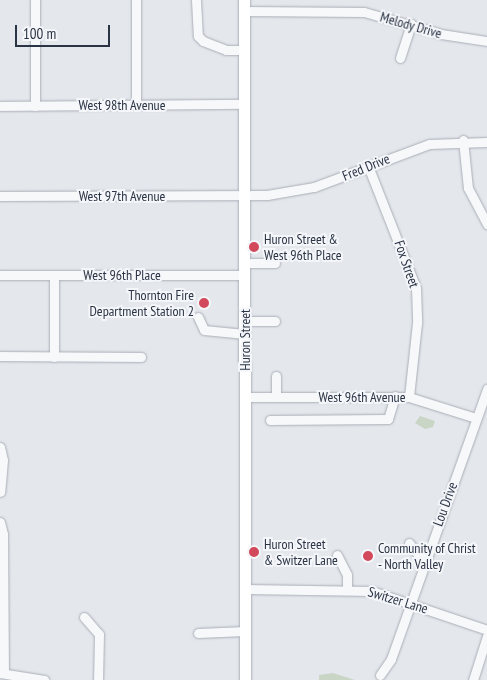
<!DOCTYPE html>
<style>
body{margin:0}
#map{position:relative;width:487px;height:680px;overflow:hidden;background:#e4e7ec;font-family:"PT Sans Narrow",sans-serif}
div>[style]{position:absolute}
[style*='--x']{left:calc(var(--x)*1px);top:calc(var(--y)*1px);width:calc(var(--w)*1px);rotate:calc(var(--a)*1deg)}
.green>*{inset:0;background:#c9d6c5}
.roads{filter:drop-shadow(0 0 1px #a9aeb7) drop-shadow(0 0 1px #a9aeb7)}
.minor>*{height:9px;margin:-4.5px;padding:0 4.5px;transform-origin:4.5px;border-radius:4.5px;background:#f7f8fa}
.major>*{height:11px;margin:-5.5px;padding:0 5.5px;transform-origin:5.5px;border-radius:5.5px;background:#fff}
.dots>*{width:14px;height:14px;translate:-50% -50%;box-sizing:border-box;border:2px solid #f4f6f9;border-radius:50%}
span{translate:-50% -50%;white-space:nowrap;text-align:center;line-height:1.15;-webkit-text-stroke:4px #f4f6f9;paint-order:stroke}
.street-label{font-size:14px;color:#2b3445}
.poi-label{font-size:14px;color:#2b3445}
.left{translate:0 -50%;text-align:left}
.right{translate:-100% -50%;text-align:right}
.scale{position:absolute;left:15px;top:25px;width:95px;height:22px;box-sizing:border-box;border:2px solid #2b3445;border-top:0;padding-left:6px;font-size:15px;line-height:18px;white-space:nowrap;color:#2b3445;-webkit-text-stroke:4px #f4f6f9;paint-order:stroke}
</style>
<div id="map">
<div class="green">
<i style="clip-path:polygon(420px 416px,435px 421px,433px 427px,425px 429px,415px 423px)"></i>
<i style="clip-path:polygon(333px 673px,355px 680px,319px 680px,319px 675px)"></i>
</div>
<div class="roads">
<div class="minor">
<i style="--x:196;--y:0;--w:36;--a:87"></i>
<i style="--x:198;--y:36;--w:7;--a:45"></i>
<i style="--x:203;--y:41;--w:25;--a:21"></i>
<i style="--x:226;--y:50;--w:18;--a:0"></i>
<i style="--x:244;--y:11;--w:120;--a:0.5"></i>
<i style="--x:364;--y:12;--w:80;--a:15.9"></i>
<i style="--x:441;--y:34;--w:47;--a:8.7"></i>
<i style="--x:400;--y:58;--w:36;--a:-72"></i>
<i style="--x:136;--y:105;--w:105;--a:-90"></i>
<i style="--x:0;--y:106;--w:244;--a:-0.5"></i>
<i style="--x:35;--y:106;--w:106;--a:-90"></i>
<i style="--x:463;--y:140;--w:48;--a:84.1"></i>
<i style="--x:468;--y:188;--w:41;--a:62.2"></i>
<i style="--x:368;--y:166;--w:131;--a:68.5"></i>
<i style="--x:416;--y:288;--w:35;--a:88"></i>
<i style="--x:417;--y:323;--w:74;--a:96.2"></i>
<i style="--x:0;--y:196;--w:267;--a:-0.2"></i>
<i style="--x:267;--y:195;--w:48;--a:-9.7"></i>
<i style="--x:314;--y:187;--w:123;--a:-20.5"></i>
<i style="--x:429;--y:144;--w:58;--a:-2"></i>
<i style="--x:245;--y:263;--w:30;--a:0"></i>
<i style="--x:0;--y:275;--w:245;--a:0"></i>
<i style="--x:198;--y:317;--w:14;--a:65"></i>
<i style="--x:204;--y:330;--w:41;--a:5.6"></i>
<i style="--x:245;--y:321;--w:30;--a:0"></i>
<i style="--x:0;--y:356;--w:141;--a:0.4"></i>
<i style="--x:54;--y:357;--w:82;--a:-90"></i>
<i style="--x:276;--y:376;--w:21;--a:90"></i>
<i style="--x:245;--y:397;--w:164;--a:0"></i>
<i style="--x:409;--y:397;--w:70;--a:17.4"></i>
<i style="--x:270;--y:420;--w:118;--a:-0.5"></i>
<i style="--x:388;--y:419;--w:24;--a:-73"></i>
<i style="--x:0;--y:447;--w:13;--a:77"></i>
<i style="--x:3;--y:460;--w:32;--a:95"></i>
<i style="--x:0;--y:522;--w:12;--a:76"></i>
<i style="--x:3;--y:534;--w:139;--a:89.6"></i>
<i style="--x:409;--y:543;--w:24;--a:52"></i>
<i style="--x:337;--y:555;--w:22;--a:63"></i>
<i style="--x:347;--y:575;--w:13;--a:90"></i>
<i style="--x:245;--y:589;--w:127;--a:0.9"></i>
<i style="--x:372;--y:591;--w:121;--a:18.7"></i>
<i style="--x:84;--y:617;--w:23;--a:49"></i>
<i style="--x:99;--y:634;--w:46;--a:91.2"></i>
<i style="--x:198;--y:633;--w:47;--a:-2.4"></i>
<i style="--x:0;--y:673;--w:45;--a:9"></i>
<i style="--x:380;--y:675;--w:19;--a:-55"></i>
<i style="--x:391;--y:659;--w:287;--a:-70.4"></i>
<i style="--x:473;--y:680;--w:46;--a:-72.3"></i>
</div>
<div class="major">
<i style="--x:244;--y:0;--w:680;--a:89.92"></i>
</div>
</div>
<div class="dots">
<i style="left:254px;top:247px;background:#d1495b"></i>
<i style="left:204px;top:303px;background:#d1495b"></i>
<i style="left:254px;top:552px;background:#d1495b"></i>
<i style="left:368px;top:556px;background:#d1495b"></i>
</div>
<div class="street-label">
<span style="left:411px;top:25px;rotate:16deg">Melody Drive</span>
<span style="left:122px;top:105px">West 98th Avenue</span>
<span style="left:366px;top:167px;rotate:-22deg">Fred Drive</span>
<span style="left:122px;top:196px">West 97th Avenue</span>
<span style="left:407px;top:264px;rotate:71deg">Fox Street</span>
<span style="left:122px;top:275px">West 96th Place</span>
<span style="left:245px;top:340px;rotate:-90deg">Huron Street</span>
<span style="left:362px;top:397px">West 96th Avenue</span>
<span style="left:445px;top:504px;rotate:-70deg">Lou Drive</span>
<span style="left:398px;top:600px;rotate:17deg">Switzer Lane</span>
</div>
<div class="poi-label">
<span class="left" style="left:264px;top:247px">Huron Street &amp;<br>West 96th Place</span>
<span class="right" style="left:194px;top:303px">Thornton Fire<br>Department Station 2</span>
<span class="left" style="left:264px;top:552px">Huron Street<br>&amp; Switzer Lane</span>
<span class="left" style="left:378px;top:556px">Community of Christ<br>- North Valley</span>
</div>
<div class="scale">100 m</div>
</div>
